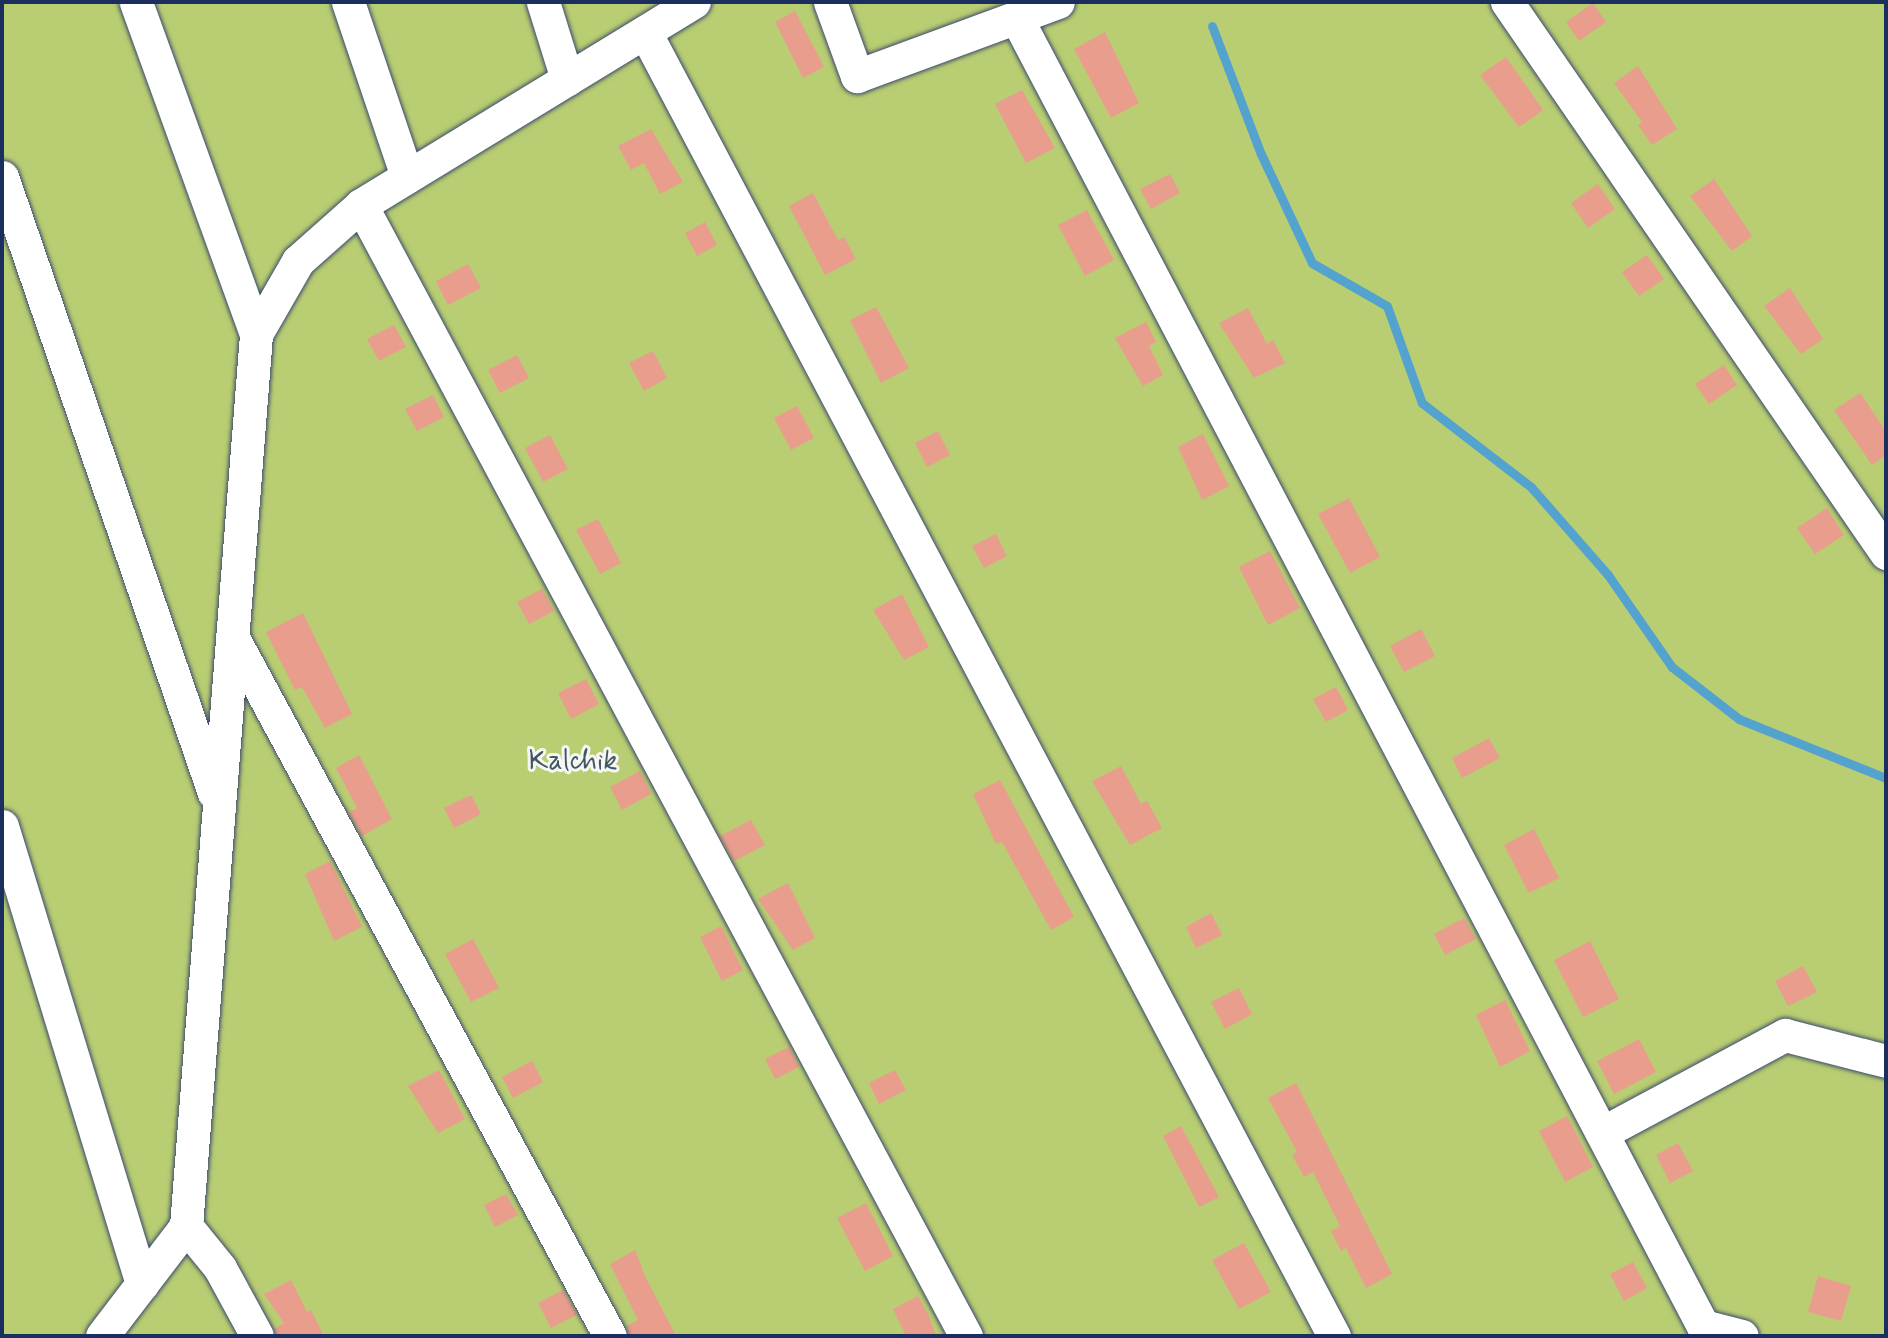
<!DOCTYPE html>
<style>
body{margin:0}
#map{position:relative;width:1888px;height:1338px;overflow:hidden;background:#f4e0c9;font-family:Mynerve,sans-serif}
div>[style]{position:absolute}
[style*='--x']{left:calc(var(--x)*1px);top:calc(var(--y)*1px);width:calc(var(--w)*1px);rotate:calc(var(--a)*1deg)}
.green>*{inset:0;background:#b9ce72}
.stream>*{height:9px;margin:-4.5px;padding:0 4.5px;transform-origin:4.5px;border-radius:4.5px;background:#54a3ce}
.building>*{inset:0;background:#e99d8d}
.roads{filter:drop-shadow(0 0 2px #3c4a6e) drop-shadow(0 0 2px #3c4a6e)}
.minor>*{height:33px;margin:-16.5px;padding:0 16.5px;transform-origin:16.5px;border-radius:16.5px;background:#fff}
span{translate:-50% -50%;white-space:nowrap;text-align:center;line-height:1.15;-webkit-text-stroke:6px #f6f6f2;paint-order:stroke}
.park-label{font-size:28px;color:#425763}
.frame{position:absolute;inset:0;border:4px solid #1b2f5e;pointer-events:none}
</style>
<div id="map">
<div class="green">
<i style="clip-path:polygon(2px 2px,1886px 2px,1886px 1336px,2px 1336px)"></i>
</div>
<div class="stream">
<i style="--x:1212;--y:26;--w:137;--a:69.1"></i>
<i style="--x:1261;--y:154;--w:120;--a:64.9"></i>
<i style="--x:1312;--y:263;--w:86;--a:29.8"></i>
<i style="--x:1387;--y:306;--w:103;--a:70.2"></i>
<i style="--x:1422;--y:403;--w:138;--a:37.6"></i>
<i style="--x:1531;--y:487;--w:117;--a:48.8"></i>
<i style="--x:1608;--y:575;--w:112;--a:55.2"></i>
<i style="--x:1672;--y:667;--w:85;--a:37.8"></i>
<i style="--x:1739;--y:719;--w:158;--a:21.9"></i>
</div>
<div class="building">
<i style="clip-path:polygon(1593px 3px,1606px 22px,1579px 41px,1566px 22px)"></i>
<i style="clip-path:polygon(795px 11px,824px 67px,803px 78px,775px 22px)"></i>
<i style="clip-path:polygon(1105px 32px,1139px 103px,1111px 118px,1074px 49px)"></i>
<i style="clip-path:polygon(1506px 57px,1543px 110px,1519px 127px,1480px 75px)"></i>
<i style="clip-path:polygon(1638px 66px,1677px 129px,1652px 145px,1638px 125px,1642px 122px,1614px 83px)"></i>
<i style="clip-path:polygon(1022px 90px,1055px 148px,1026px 163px,995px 104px)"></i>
<i style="clip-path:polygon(651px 129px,683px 182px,660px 194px,644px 163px,631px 170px,618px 146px)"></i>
<i style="clip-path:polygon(1170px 174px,1180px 193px,1151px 209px,1140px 189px)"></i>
<i style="clip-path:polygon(1714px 179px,1752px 236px,1732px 251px,1690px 196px)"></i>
<i style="clip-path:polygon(1598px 184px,1615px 209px,1588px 228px,1571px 203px)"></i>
<i style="clip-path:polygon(813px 193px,838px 240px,844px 237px,856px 259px,825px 275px,789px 206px)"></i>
<i style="clip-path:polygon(1087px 210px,1114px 260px,1085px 276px,1058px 225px)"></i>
<i style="clip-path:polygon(705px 222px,717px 245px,697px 256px,685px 233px)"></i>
<i style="clip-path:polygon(1647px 255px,1664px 279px,1639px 296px,1622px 272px)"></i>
<i style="clip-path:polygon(468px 264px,481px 288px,448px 305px,436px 281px)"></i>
<i style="clip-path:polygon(1790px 288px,1823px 339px,1801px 354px,1764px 306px)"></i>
<i style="clip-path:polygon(876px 307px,909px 368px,881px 383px,850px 320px)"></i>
<i style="clip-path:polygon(1248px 308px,1267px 344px,1273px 340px,1285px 363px,1254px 378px,1219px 323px)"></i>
<i style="clip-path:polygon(1146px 322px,1156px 342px,1149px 346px,1163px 375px,1143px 386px,1115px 338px)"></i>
<i style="clip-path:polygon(394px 325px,406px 347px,379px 361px,367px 339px)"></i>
<i style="clip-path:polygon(653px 351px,667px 378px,644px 391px,629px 363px)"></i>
<i style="clip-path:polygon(517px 355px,529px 378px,500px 393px,488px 370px)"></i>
<i style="clip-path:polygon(1724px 365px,1737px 385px,1709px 404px,1695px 384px)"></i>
<i style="clip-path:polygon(1860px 393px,1886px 431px,1886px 455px,1872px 465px,1834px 410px)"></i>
<i style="clip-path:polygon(433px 395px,444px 417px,417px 431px,405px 409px)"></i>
<i style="clip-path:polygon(797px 406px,814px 438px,791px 450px,774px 418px)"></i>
<i style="clip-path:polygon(938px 431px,950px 455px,927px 467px,915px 443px)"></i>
<i style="clip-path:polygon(1203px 434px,1229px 486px,1202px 500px,1178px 447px)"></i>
<i style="clip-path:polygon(550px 435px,568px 469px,543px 482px,525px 448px)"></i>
<i style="clip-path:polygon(1349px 498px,1380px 557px,1350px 573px,1318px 514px)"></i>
<i style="clip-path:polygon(1827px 508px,1844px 535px,1815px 554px,1797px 528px)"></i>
<i style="clip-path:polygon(598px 519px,621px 563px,600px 574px,576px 530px)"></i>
<i style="clip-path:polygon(996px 534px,1007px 556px,984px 568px,972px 546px)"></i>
<i style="clip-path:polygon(1270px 551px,1300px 608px,1268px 625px,1239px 567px)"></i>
<i style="clip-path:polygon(542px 589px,554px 611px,529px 624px,517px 602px)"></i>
<i style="clip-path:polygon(902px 594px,929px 647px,904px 660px,873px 610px)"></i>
<i style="clip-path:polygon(303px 613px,352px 714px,325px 728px,302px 687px,295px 690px,266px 632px)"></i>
<i style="clip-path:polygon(1421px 629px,1435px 656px,1404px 672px,1390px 646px)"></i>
<i style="clip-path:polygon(586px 679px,599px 704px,571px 719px,558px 693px)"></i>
<i style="clip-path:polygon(1336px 687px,1348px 710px,1326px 722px,1313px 699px)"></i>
<i style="clip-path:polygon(1489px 738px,1500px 758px,1462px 778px,1452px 758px)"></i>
<i style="clip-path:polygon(359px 755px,392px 819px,362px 836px,349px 812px,357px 808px,336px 768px)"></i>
<i style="clip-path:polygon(1121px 766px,1141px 804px,1147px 801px,1162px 828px,1130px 845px,1092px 781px)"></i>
<i style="clip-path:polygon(640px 771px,651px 794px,622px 810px,610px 787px)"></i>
<i style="clip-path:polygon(1000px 780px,1074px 917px,1051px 930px,1002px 842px,996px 844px,973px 794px)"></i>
<i style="clip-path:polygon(471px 795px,481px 814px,454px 828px,444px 808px)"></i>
<i style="clip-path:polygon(751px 820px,765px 845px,734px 861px,720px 836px)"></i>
<i style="clip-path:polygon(1534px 829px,1559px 878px,1529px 893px,1504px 845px)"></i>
<i style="clip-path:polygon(330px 861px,362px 927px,334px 941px,305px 874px)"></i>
<i style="clip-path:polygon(788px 883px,815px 938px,793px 950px,758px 899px)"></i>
<i style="clip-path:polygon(1211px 913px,1222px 935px,1196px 948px,1186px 927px)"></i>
<i style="clip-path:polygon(1464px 918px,1476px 939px,1445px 955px,1434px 934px)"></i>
<i style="clip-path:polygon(721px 926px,743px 970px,722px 981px,700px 937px)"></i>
<i style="clip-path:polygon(473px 939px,499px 988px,471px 1002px,445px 954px)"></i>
<i style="clip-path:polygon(1590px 941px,1619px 999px,1583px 1017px,1554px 960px)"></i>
<i style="clip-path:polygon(1803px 966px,1817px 992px,1788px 1006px,1775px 981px)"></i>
<i style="clip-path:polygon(1239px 988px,1252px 1014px,1225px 1029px,1211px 1002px)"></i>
<i style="clip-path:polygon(1505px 1000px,1530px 1051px,1500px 1067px,1476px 1015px)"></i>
<i style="clip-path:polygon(1639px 1039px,1656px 1072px,1614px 1094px,1597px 1061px)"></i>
<i style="clip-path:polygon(789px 1047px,799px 1067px,775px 1079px,765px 1059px)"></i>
<i style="clip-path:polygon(532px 1061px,543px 1082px,513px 1098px,502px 1077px)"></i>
<i style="clip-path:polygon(439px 1070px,465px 1119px,438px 1133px,408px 1086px)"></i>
<i style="clip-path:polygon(895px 1070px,906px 1090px,879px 1104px,869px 1083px)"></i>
<i style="clip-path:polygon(1296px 1083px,1392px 1274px,1366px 1288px,1346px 1248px,1341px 1251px,1331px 1231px,1340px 1226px,1313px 1172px,1304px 1177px,1292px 1155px,1297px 1152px,1268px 1098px)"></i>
<i style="clip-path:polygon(1567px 1116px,1593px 1167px,1565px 1182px,1539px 1131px)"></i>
<i style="clip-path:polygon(1181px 1126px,1219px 1197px,1199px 1207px,1163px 1136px)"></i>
<i style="clip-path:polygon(1678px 1143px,1693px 1171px,1670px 1183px,1656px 1155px)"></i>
<i style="clip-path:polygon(506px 1194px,518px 1215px,495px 1227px,484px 1205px)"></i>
<i style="clip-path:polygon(866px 1203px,893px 1256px,865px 1271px,837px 1218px)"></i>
<i style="clip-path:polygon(1244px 1243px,1271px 1292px,1239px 1309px,1212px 1260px)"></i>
<i style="clip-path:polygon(635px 1250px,645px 1276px,676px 1336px,629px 1336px,627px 1326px,638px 1320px,610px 1264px)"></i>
<i style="clip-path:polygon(1633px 1262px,1647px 1288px,1624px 1301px,1610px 1274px)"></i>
<i style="clip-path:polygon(1818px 1276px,1851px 1286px,1841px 1321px,1808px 1312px)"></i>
<i style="clip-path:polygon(291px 1280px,307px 1312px,311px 1310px,324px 1336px,276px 1336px,274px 1329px,284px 1323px,264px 1294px)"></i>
<i style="clip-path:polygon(563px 1290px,577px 1315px,551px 1328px,538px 1303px)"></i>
<i style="clip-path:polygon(918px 1296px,929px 1316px,936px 1336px,906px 1336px,893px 1309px)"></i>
</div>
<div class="roads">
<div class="minor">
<i style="--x:348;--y:2;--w:184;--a:71.3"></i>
<i style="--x:543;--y:2;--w:81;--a:72.7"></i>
<i style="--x:830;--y:2;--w:79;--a:70"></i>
<i style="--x:857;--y:76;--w:214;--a:-20.2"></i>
<i style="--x:1507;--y:2;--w:669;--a:55.48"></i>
<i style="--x:1016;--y:17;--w:1478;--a:62.31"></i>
<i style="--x:1703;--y:1326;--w:40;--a:14.4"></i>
<i style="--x:645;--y:32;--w:1475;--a:62.15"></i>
<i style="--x:2;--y:177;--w:651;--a:71.01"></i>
<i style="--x:361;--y:205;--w:1283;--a:61.86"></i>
<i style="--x:256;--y:334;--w:84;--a:-60.1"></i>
<i style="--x:298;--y:261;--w:84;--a:-41.6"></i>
<i style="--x:361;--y:205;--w:390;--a:-31.4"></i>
<i style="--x:233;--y:638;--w:793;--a:61.63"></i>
<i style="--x:2;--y:826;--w:479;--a:73"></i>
<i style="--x:1602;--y:1133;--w:208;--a:-28.2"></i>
<i style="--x:1785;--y:1035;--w:104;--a:14.4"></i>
<i style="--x:186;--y:1226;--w:54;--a:51"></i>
<i style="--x:220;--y:1268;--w:77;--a:61.4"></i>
<i style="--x:102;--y:1336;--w:138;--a:-52.6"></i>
<i style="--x:186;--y:1226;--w:895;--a:-85.51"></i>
<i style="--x:256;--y:334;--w:353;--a:-109.9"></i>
</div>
</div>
<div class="park-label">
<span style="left:573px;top:762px">Kalchik</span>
</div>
<div class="frame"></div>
</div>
